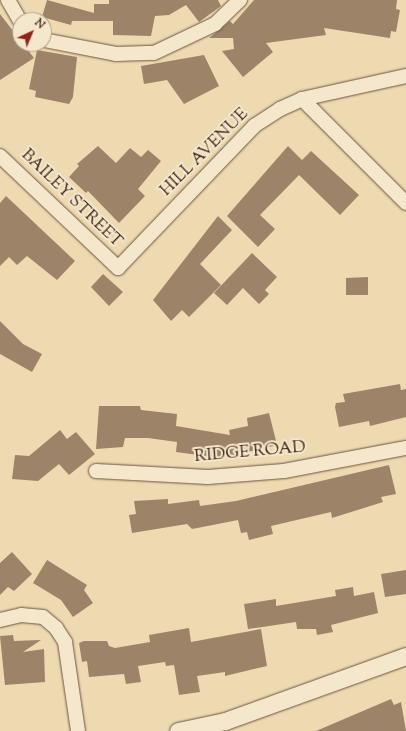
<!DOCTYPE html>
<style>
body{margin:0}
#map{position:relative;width:406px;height:731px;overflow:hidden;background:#eedab1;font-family:"Sorts Mill Goudy",serif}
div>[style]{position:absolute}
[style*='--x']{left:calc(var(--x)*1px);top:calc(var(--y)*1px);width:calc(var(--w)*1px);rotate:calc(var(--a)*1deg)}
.building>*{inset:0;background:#9d8368}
.roads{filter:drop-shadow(0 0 1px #6f523f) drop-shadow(0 0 1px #6f523f)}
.minor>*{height:14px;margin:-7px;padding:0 7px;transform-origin:7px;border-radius:7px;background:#f4e7cc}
.tertiary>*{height:17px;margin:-8.5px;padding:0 8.5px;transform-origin:8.5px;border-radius:8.5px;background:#f4e7cc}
span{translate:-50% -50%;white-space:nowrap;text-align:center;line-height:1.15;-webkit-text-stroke:4px #f4e7cc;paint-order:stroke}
.street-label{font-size:17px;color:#452519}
.north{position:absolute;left:12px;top:12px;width:40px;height:40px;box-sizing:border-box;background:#f4e7cc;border:1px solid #ae9984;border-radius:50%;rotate:44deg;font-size:11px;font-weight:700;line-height:16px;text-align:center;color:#452519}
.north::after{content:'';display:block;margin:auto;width:14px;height:18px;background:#8f2418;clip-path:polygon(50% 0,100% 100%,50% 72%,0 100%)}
</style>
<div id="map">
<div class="building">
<i style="clip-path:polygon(47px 0,94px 13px,94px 4px,109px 4px,109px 0,218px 0,221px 6px,199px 22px,186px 5px,169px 15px,155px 16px,151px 36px,113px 35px,113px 21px,72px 21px,71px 25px,42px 17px)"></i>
<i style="clip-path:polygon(254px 0,397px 0,396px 9px,400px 10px,396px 32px,391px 31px,390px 38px,324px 28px,326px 35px,266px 43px,273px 52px,243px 77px,222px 51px,234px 49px,233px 38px,209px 38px,230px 21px,233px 24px)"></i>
<i style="clip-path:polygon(0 14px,34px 58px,0 80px)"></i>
<i style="clip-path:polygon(37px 50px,77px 57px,73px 97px,69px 104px,35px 97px,36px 91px,29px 89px)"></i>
<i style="clip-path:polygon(204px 55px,219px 86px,184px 104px,167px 80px,144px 84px,141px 66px)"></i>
<i style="clip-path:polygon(98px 146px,116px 163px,130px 148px,141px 157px,148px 150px,161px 161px,138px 189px,145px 196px,119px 223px,88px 191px,86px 193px,69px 177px,79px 166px,77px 164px)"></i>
<i style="clip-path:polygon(288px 146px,302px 160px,311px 151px,359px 195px,340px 215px,299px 175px,260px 215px,275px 229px,258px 247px,227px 216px)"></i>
<i style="clip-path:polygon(6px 196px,75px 261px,57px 280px,27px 256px,17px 265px,9px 257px,0 266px,0 203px)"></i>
<i style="clip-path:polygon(218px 216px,232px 230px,200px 264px,221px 285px,189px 317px,182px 310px,171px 321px,153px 300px)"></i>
<i style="clip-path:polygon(252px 253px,277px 277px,265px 290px,269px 294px,259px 304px,243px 288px,227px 305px,214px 293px)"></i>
<i style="clip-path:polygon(103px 274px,123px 292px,109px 306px,91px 287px)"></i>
<i style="clip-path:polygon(368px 277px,368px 295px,346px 295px,346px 278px)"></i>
<i style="clip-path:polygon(0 321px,23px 344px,42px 354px,32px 372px,0 354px)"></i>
<i style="clip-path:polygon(400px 384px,401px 390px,406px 389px,406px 417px,370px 426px,369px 421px,339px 427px,335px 407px,336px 403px,345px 402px,343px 394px)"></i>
<i style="clip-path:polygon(99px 406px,140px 406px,141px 410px,177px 414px,176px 426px,230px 435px,229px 430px,248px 426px,247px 418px,269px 413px,277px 445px,221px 458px,176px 452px,177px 442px,148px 438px,125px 438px,123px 447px,96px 449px)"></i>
<i style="clip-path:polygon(60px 430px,67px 439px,76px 432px,95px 454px,69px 475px,59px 464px,38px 481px,12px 479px,15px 455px,29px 456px)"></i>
<i style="clip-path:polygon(389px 465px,396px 494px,381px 497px,383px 502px,332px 518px,331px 512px,271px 526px,273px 534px,249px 540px,247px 532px,241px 533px,238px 520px,192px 529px,187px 524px,132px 533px,129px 515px,136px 514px,134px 501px,168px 499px,168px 504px,199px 500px,200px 506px,236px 501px)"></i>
<i style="clip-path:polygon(12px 552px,32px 574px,14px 591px,8px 587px,0 595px,0 563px)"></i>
<i style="clip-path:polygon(47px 560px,87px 585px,84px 590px,93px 603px,73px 617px,61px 600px,33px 583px)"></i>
<i style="clip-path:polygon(406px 570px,406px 594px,385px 597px,381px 574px)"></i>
<i style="clip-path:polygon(353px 587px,354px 596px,374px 592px,378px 613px,331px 625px,333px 632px,317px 635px,316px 629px,297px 629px,296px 622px,248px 629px,244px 604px,276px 599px,276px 606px,336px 596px,335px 590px)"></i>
<i style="clip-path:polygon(189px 628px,191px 642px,261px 629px,267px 666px,225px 676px,225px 672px,197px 676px,200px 692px,179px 695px,174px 665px,166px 666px,165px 662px,138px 666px,141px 682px,126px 684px,124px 674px,89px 677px,87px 661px,82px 662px,79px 643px,84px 641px,107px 641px,109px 646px,115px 648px,150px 642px,149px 635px)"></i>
<i style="clip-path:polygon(13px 635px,14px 641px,41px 640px,23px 652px,44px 649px,45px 682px,5px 685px,0 636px)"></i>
<i style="clip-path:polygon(391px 699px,394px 705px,401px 702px,406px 731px,316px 731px)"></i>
</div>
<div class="roads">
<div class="minor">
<i style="--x:8;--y:0;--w:24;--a:60"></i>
<i style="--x:44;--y:40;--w:73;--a:11"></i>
<i style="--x:116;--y:54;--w:38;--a:-2"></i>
<i style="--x:154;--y:53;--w:68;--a:-25.4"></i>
<i style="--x:215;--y:24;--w:35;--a:-44"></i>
<i style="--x:302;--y:99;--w:147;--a:45"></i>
<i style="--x:0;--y:156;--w:163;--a:43.5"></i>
<i style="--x:118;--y:268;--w:197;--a:-46.2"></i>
<i style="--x:254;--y:126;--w:31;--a:-33"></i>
<i style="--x:280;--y:109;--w:24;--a:-24"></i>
<i style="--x:302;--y:99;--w:107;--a:-12.5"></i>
<i style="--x:96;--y:471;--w:112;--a:3.1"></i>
<i style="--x:208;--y:477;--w:76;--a:-4.5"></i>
<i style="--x:284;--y:471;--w:124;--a:-10.7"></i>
<i style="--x:0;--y:620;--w:22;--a:-13"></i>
<i style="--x:21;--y:615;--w:22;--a:5"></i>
<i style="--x:43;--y:617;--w:17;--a:40"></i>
<i style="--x:56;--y:628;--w:17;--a:57"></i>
<i style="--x:65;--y:642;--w:90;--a:81.7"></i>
</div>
<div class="tertiary">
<i style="--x:178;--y:731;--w:48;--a:-12"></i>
<i style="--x:225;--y:721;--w:192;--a:-19.8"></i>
</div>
</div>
<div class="street-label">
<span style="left:205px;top:153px;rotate:-45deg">HILL AVENUE</span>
<span style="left:71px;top:199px;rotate:44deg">BAILEY STREET</span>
<span style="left:250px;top:453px;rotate:-5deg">RIDGE ROAD</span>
</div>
<div class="north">N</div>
</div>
